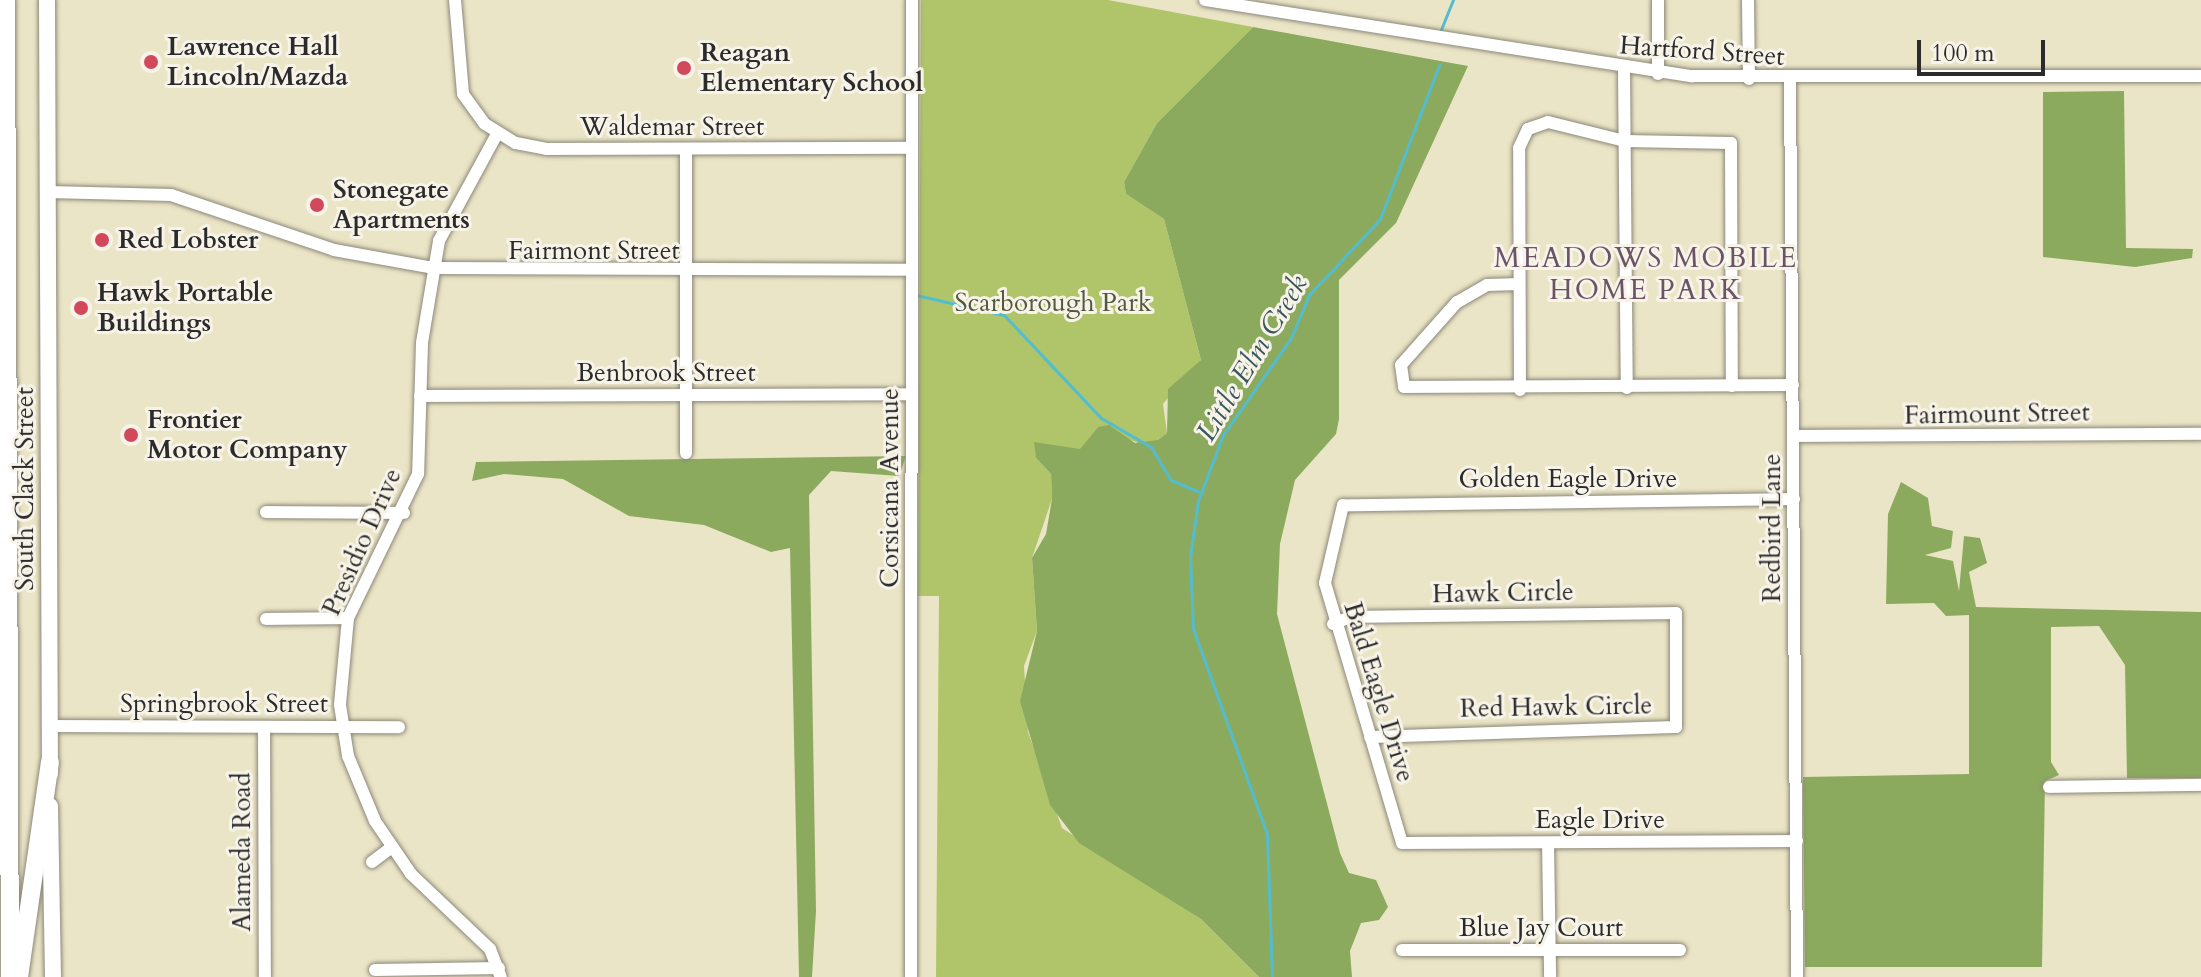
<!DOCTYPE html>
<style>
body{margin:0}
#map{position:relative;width:2201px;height:977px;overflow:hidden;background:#ebe5c7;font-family:Cardo,serif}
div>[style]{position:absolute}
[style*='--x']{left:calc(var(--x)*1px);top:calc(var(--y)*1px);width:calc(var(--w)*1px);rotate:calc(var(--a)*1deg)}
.green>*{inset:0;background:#b0c56a}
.forest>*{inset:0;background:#8caa5e}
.stream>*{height:3px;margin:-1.5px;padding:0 1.5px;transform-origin:1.5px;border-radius:1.5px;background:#53bdcf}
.roads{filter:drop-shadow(0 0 2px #8b8879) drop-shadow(0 0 2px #8b8879)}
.minor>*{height:12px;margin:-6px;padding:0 6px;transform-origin:6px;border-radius:6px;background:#fff}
.major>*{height:16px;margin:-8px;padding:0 8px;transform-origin:8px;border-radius:8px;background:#fff}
.highway>*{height:18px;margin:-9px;padding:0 9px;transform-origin:9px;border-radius:9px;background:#fff}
.dots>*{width:22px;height:22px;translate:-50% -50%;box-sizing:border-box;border:4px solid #f7f3e8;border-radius:50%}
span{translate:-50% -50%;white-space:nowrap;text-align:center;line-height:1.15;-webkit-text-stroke:6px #f7f3e8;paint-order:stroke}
.poi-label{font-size:26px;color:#2b2b2b;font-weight:700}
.left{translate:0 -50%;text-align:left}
.street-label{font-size:26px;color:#2b2b2b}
.park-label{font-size:26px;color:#53593e}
.neighbourhood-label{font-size:28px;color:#6a5567;letter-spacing:2px}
.water-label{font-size:28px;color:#37575c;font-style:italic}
.scale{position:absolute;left:1917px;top:40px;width:128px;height:36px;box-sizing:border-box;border:4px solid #2b2b2b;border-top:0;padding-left:10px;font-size:24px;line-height:28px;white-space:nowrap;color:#2b2b2b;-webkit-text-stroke:6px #f7f3e8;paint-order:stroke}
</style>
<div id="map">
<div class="green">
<i style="clip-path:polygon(921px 0,1108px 0,1253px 27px,1157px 123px,1124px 182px,1126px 194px,1164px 219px,1201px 360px,1163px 404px,1167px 433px,1158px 440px,1146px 446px,1098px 427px,1080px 450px,1036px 458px,1051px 474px,1052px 499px,1032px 558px,1037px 631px,1024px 666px,1028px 732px,1062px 828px,1201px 919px,1259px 977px,936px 977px,939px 596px,918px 596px)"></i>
</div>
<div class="forest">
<i style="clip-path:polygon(1253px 27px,1468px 66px,1396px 223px,1339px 280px,1339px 419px,1336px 434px,1295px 480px,1280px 544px,1277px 614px,1340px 853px,1349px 873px,1376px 880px,1388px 907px,1379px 920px,1361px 923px,1350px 951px,1352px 977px,1259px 977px,1201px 919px,1079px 843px,1050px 805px,1020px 701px,1037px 631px,1032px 558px,1046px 534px,1052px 499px,1051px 474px,1036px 458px,1034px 442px,1080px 449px,1098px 427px,1109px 425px,1135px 443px,1158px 440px,1167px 433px,1168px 389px,1201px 360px,1164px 219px,1126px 194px,1124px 182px,1157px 123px)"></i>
<i style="clip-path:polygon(2124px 91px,2126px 248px,2193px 249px,2192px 258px,2135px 267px,2043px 257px,2043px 92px)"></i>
<i style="clip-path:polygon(906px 456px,899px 476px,831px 471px,809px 495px,816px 911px,812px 977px,799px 977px,790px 548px,771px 552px,704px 525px,629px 516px,563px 479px,504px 474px,472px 481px,476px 462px)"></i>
<i style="clip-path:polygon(1901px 482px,1928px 498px,1932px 526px,1953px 531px,1951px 548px,1925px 555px,1953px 561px,1959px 591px,1964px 536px,1980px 538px,1987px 563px,1969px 572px,1976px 607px,2201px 612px,2201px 778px,2127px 778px,2125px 665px,2099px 626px,2051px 627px,2051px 762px,2059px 775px,2045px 781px,2042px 967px,1805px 967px,1803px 777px,1969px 774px,1969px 615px,1946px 616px,1934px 603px,1886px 604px,1888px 514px)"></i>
</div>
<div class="stream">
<i style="--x:1440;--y:32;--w:35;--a:-68"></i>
<i style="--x:916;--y:295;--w:90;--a:12.8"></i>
<i style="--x:1004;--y:315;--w:141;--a:46.7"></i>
<i style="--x:1101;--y:418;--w:58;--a:30.1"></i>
<i style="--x:1151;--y:447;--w:39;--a:59"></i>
<i style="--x:1171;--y:480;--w:30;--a:23"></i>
<i style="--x:1272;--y:977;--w:143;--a:-92"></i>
<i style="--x:1267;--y:834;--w:219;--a:-109.8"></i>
<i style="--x:1193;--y:628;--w:71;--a:-92.4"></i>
<i style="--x:1190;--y:557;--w:57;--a:-81.9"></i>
<i style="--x:1198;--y:501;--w:71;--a:-69.3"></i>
<i style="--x:1223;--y:435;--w:118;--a:-55"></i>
<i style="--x:1291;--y:338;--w:47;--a:-67.3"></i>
<i style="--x:1309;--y:295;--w:104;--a:-46.9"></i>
<i style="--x:1380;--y:219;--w:165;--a:-69"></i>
</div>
<div class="roads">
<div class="minor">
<i style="--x:455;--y:0;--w:94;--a:85.1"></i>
<i style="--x:463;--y:94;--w:37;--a:54"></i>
<i style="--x:485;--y:124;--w:36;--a:32"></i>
<i style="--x:516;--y:143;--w:31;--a:11"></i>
<i style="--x:546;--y:149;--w:365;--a:-0.2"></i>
<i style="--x:1205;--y:0;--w:493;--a:8.9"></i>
<i style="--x:1692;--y:76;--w:509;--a:0"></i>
<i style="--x:1748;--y:0;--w:79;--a:89.3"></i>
<i style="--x:1624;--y:70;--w:318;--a:89.5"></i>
<i style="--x:1658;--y:74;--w:74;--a:-90"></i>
<i style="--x:1790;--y:80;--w:897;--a:89.55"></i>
<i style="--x:497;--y:134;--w:122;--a:118.5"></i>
<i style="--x:439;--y:241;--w:103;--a:99.5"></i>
<i style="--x:422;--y:343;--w:131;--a:91.7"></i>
<i style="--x:418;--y:474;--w:160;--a:115.9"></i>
<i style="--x:348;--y:618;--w:87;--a:95.3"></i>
<i style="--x:340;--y:705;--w:52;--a:81.1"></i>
<i style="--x:348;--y:756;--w:70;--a:67.4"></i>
<i style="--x:375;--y:821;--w:64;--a:55.8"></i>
<i style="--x:411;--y:874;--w:109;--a:43.5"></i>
<i style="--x:490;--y:949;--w:30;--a:69"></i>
<i style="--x:686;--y:150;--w:303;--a:90"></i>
<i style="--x:48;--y:192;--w:123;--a:1.4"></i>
<i style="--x:171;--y:195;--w:172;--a:18.6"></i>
<i style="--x:334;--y:250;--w:102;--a:10.2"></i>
<i style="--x:434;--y:268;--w:478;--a:0.2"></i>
<i style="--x:1519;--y:284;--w:32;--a:178"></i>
<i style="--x:1487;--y:285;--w:34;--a:150"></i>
<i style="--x:1457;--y:302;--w:84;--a:131.6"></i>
<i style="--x:1401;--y:365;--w:22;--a:82"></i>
<i style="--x:1404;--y:387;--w:389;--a:-0.3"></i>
<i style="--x:1520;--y:390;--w:242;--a:-90.2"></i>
<i style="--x:1519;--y:148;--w:21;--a:-65"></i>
<i style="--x:1528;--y:129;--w:21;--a:-19"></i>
<i style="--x:1548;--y:122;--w:79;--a:13.9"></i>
<i style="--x:1625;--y:141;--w:106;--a:1.1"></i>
<i style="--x:1731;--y:143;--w:243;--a:89.8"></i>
<i style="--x:420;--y:396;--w:492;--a:-0.2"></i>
<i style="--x:1794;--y:436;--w:407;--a:-0.3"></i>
<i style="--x:1794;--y:499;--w:451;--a:179.2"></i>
<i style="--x:1343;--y:505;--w:80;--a:103"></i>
<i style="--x:1325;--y:583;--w:271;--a:73.5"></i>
<i style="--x:1402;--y:843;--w:395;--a:-0.3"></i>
<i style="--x:266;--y:512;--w:138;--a:0.4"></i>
<i style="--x:266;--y:619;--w:82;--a:-0.7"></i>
<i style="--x:1333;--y:624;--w:18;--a:-22"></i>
<i style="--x:1350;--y:617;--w:326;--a:-0.7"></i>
<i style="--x:1676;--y:613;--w:114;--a:90"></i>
<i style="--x:1676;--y:727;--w:306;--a:178.1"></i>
<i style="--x:50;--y:726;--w:349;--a:0.2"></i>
<i style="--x:264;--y:727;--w:250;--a:89.8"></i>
<i style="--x:2049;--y:787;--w:152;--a:-0.8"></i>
<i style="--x:1548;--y:843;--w:134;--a:89.1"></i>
<i style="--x:372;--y:862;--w:25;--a:-37"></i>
<i style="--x:1402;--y:950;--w:278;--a:0"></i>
<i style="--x:375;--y:970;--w:124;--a:-0.9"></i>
<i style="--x:911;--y:977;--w:977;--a:-89.94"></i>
</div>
<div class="major">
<i style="--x:47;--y:0;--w:774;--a:89.78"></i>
<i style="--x:50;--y:806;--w:171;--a:89"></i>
</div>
<div class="highway">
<i style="--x:6;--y:0;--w:977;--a:89.77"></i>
<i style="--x:19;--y:977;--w:217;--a:-81.8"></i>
</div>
</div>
<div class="dots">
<i style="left:151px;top:62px;background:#d1495b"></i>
<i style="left:684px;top:68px;background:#d1495b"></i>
<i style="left:317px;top:205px;background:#d1495b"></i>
<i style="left:102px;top:240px;background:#d1495b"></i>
<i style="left:81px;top:308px;background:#d1495b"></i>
<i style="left:131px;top:435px;background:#d1495b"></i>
</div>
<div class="poi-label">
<span class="left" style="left:167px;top:62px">Lawrence Hall<br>Lincoln/Mazda</span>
<span class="left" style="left:700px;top:68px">Reagan<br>Elementary School</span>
<span class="left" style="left:333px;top:205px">Stonegate<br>Apartments</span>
<span class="left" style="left:118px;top:240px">Red Lobster</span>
<span class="left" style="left:97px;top:308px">Hawk Portable<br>Buildings</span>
<span class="left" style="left:147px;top:435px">Frontier<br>Motor Company</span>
</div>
<div class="street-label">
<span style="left:1702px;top:51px;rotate:4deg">Hartford Street</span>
<span style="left:672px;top:127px">Waldemar Street</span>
<span style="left:594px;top:251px">Fairmont Street</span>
<span style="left:666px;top:373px">Benbrook Street</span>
<span style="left:1997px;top:414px;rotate:-1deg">Fairmount Street</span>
<span style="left:1568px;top:479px">Golden Eagle Drive</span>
<span style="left:890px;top:488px;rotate:-90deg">Corsicana Avenue</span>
<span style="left:25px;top:489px;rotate:-90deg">South Clack Street</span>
<span style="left:1772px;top:528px;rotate:-90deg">Redbird Lane</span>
<span style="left:362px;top:542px;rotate:-66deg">Presidio Drive</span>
<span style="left:1503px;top:593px;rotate:-1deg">Hawk Circle</span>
<span style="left:1379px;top:692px;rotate:73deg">Bald Eagle Drive</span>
<span style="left:224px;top:704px">Springbrook Street</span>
<span style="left:1556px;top:707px;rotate:-1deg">Red Hawk Circle</span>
<span style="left:1600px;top:820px">Eagle Drive</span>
<span style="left:242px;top:852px;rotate:-90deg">Alameda Road</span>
<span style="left:1541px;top:928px">Blue Jay Court</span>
</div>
<div class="park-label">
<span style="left:1053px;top:303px">Scarborough Park</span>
</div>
<div class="neighbourhood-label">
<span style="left:1646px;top:274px">MEADOWS MOBILE<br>HOME PARK</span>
</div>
<div class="water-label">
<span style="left:1252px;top:358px;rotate:-59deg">Little Elm Creek</span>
</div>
<div class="scale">100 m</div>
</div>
